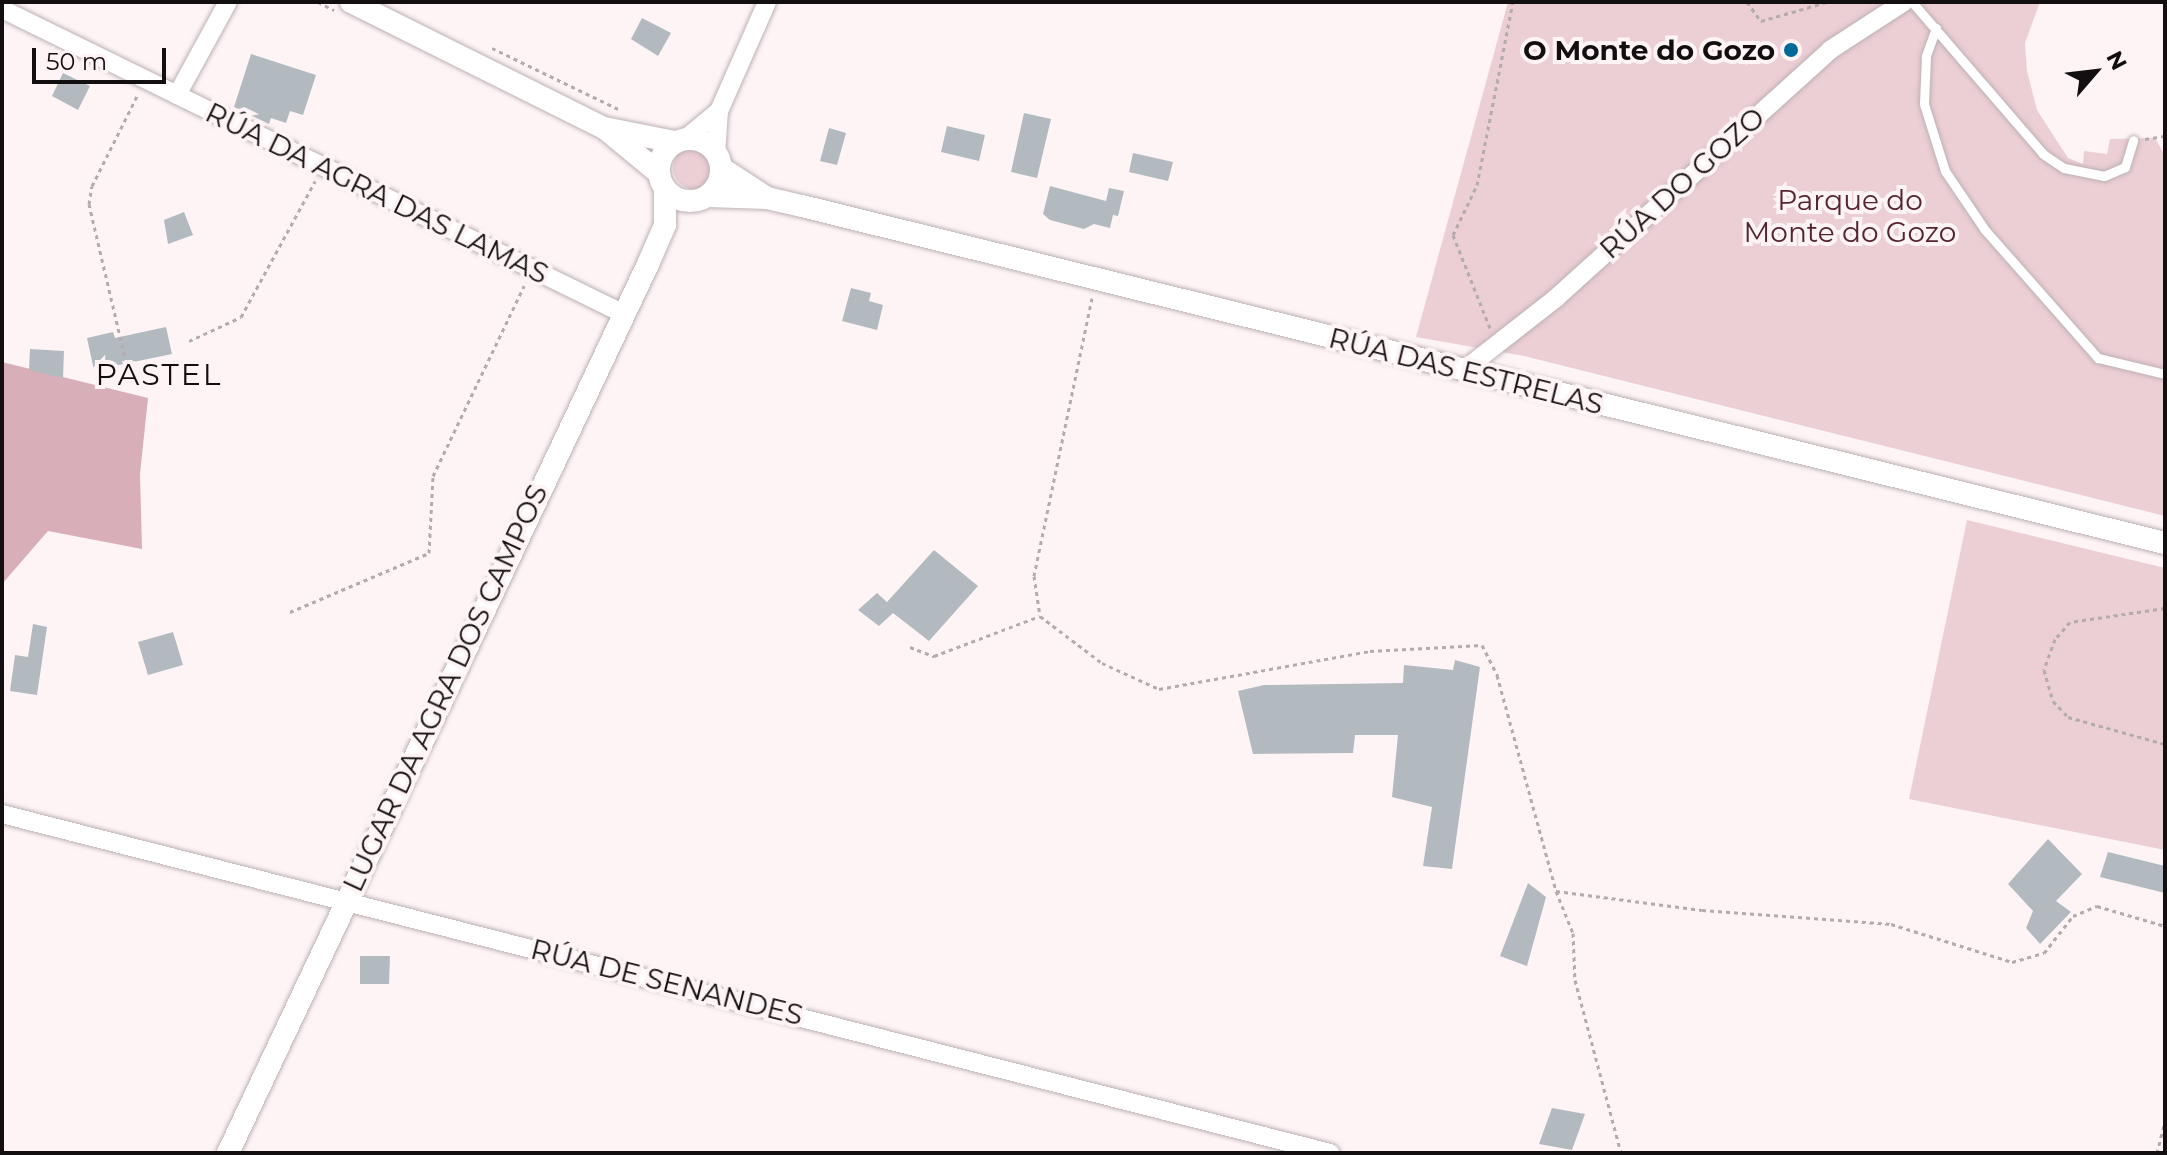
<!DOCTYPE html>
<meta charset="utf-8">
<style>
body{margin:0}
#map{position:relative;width:2167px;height:1155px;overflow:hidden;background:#fef4f6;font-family:Montserrat,sans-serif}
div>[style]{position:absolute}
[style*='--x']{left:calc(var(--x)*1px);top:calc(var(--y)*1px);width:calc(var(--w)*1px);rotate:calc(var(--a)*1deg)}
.green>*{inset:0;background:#ecced5}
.round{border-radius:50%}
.forest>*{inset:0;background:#d8afb9}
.building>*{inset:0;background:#b2bac0}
.path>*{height:3px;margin-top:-1.5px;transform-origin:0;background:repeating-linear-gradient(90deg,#b4abad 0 4px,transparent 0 8px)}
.roads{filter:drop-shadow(0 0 2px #bcb1b3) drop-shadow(0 0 2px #bcb1b3)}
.service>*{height:9px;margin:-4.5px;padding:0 4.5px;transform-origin:4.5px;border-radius:4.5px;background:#fff}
.minor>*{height:18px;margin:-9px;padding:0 9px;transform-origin:9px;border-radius:9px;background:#fff}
.tertiary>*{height:22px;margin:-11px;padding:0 11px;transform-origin:11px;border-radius:11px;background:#fff}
.tertiary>.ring{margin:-11px;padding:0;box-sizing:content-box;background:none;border:22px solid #fff;border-radius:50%}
.dots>*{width:22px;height:22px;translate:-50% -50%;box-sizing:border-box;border:4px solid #fef4f6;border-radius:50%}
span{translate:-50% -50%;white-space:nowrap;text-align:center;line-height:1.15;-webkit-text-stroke:8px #fef4f6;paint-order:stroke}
.poi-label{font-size:28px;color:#130f10;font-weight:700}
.right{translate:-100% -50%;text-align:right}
.street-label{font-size:28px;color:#130f10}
.park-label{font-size:28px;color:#562333}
.neighbourhood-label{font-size:30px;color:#130f10;letter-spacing:2px}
.frame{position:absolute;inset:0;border:4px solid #130f10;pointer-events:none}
.north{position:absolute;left:2055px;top:32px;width:80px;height:80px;-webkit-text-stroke:6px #fef4f6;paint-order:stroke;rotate:62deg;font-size:22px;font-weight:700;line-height:32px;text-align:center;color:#130f10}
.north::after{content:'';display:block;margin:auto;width:28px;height:36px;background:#130f10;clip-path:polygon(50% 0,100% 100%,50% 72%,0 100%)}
.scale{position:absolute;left:32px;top:48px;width:134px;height:36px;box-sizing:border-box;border:4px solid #130f10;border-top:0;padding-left:10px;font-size:24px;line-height:28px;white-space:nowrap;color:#130f10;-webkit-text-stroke:6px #fef4f6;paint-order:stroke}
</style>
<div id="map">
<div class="green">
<i style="clip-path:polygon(1508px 2px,2040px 2px,2025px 43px,2027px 71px,2037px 110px,2068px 158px,2083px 164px,2084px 151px,2107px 154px,2110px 139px,2155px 138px,2165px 156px,2165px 516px,1524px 356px,1416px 337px)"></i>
<i class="round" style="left:673px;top:147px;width:42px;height:42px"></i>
<i style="clip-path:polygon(1967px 520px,2165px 568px,2165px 850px,1909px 799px)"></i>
</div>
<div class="forest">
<i style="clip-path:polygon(2px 362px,148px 398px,140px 474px,142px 549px,48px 531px,2px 584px)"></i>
</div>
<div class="building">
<i style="clip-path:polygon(642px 18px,671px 33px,658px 56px,631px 39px)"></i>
<i style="clip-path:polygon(251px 54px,316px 75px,303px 115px,290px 111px,286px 123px,271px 118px,269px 124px,234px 107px)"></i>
<i style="clip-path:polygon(63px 73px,90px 86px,78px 110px,52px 96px)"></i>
<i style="clip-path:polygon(1024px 113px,1051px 119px,1037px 178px,1011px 172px)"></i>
<i style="clip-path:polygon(947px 126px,985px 135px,979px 161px,941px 152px)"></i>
<i style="clip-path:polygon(829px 128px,846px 133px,837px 165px,820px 161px)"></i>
<i style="clip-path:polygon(1133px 153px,1173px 162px,1168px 181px,1129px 172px)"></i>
<i style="clip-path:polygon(1050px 186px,1106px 201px,1109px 188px,1124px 191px,1118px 216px,1113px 215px,1110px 228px,1094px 224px,1084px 229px,1050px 220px,1043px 214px)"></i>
<i style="clip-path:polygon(184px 212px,193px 235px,168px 244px,164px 220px)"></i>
<i style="clip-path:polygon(851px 288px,871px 293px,869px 301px,883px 305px,877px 330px,842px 321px)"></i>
<i style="clip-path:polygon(166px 327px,172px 354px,94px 370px,87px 338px,113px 332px,115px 338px)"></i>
<i style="clip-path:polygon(30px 349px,64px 351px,63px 378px,29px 370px)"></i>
<i style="clip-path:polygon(934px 550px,978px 586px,929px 641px,893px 613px,879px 626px,858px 610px,877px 593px,887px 602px)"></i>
<i style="clip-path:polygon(33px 624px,47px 627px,37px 695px,10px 691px,15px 655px,28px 657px)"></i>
<i style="clip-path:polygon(173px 632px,183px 665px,148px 675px,138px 642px)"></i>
<i style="clip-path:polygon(1455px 660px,1480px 667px,1452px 869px,1423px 866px,1432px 807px,1392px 797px,1398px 735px,1355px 735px,1353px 753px,1253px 754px,1238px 691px,1264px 685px,1403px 683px,1404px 665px,1453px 670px)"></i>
<i style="clip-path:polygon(2048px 839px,2082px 874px,2056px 901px,2071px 912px,2040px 944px,2026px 928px,2033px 911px,2008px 884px)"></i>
<i style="clip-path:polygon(2108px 852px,2165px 866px,2165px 893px,2100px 877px)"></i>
<i style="clip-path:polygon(1528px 883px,1546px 897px,1527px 966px,1500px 956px)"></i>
<i style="clip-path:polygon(360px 956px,390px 956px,389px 984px,360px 984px)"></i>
<i style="clip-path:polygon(1552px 1108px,1585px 1114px,1572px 1150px,1539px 1144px)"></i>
</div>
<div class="path">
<i style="--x:318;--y:2;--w:18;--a:27"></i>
<i style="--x:1747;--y:2;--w:24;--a:54"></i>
<i style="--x:1761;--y:21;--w:69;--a:-16.1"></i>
<i style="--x:492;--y:48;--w:140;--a:25.8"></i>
<i style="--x:2145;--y:139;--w:20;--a:-9"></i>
<i style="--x:1092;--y:298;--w:284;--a:101.8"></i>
<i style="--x:1034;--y:576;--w:40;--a:81.5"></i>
<i style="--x:1040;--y:616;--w:78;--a:37.2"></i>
<i style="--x:1102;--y:663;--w:63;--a:24.5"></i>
<i style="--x:1159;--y:689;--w:214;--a:-10.2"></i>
<i style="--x:1370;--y:651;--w:112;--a:-3.1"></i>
<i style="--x:1482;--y:645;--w:34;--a:63"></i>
<i style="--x:1497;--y:675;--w:224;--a:74.7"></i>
<i style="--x:1556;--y:891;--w:45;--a:68"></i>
<i style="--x:1573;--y:933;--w:47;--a:87.6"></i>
<i style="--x:1575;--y:980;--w:179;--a:75.1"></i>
<i style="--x:1490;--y:328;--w:100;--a:-111.7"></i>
<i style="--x:1453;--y:235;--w:55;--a:-64.4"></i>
<i style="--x:1477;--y:185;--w:187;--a:-78.9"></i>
<i style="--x:189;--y:341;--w:57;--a:-24.8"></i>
<i style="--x:241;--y:317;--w:155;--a:-61.4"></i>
<i style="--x:119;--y:382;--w:11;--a:-15"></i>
<i style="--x:130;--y:379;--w:180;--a:-103.2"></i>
<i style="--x:89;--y:204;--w:18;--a:-81"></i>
<i style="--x:92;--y:186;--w:103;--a:-63.4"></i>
<i style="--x:2165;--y:608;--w:96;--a:171.6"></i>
<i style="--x:2070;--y:622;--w:23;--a:131"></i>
<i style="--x:2055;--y:639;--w:33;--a:110"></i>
<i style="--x:2044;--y:670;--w:32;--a:74"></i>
<i style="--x:2053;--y:701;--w:22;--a:47"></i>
<i style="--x:2068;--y:717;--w:101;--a:15.6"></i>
<i style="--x:290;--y:612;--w:151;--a:-23"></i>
<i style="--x:429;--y:553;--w:77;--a:-87"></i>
<i style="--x:433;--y:476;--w:211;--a:-64.4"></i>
<i style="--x:910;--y:647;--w:26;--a:21"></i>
<i style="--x:934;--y:656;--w:113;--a:-20.7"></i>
<i style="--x:1556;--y:891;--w:147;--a:7.4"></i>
<i style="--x:1702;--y:910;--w:190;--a:4.2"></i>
<i style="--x:1891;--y:924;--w:127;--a:17.4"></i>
<i style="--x:2012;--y:962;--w:33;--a:-16"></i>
<i style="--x:2044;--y:953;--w:47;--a:-51.9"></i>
<i style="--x:2073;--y:916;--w:26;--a:-23"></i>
<i style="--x:2097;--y:906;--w:71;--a:16.4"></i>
<i style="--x:2157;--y:1153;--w:34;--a:-76"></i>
</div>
<div class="roads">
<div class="service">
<i style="--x:1912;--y:2;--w:201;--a:49.2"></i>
<i style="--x:2043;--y:154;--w:25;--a:34"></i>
<i style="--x:2064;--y:168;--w:41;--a:11.3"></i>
<i style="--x:2104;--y:176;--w:23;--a:-23"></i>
<i style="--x:2125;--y:167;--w:28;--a:-73"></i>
<i style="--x:1936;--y:28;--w:30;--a:110"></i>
<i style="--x:1926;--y:56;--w:48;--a:92.4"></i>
<i style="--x:1924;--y:104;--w:70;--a:72.6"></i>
<i style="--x:1945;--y:171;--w:71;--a:55.9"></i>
<i style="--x:1985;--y:230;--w:171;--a:48.6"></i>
<i style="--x:2098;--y:358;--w:69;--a:13.4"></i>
</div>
<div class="minor">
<i style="--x:2;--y:9;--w:693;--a:26.12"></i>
<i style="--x:177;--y:95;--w:106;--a:-61.3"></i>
<i style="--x:685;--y:139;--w:44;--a:-39.5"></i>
<i style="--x:716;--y:153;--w:42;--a:-85.9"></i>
<i style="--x:719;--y:111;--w:119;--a:-66.2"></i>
<i style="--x:1464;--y:370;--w:117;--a:-38"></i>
<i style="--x:1556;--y:298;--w:370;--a:-42.1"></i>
<i style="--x:1830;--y:50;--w:88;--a:-33"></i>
<i style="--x:2;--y:814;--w:1371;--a:14.32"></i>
</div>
<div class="tertiary">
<i style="--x:351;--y:2;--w:283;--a:26.5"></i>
<i style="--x:604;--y:128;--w:72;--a:11.2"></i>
<i style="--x:608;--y:131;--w:66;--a:39.5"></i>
<i class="ring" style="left:659px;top:139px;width:40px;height:40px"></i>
<i style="--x:721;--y:168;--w:55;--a:33.1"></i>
<i style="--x:708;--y:196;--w:59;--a:1.9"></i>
<i style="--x:767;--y:198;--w:36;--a:13"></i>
<i style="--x:802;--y:206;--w:1404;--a:13.89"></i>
<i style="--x:228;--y:1153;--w:983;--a:-64.71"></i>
<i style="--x:648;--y:264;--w:43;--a:-66.4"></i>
<i style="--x:665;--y:225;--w:36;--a:-90"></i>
</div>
</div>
<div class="dots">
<i style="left:1791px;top:50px;background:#006997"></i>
</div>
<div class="poi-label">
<span class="right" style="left:1775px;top:50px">O Monte do Gozo</span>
</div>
<div class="street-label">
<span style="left:1682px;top:183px;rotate:-42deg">RÚA DO GOZO</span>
<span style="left:377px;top:193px;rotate:26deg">RÚA DA AGRA DAS LAMAS</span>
<span style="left:1466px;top:371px;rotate:14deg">RÚA DAS ESTRELAS</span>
<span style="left:445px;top:688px;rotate:-65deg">LUGAR DA AGRA DOS CAMPOS</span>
<span style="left:667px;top:982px;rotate:14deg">RÚA DE SENANDES</span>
</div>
<div class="park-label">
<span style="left:1850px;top:216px">Parque do<br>Monte do Gozo</span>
</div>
<div class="neighbourhood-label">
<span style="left:159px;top:375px">PASTEL</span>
</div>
<div class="frame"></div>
<div class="north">N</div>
<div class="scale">50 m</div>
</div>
